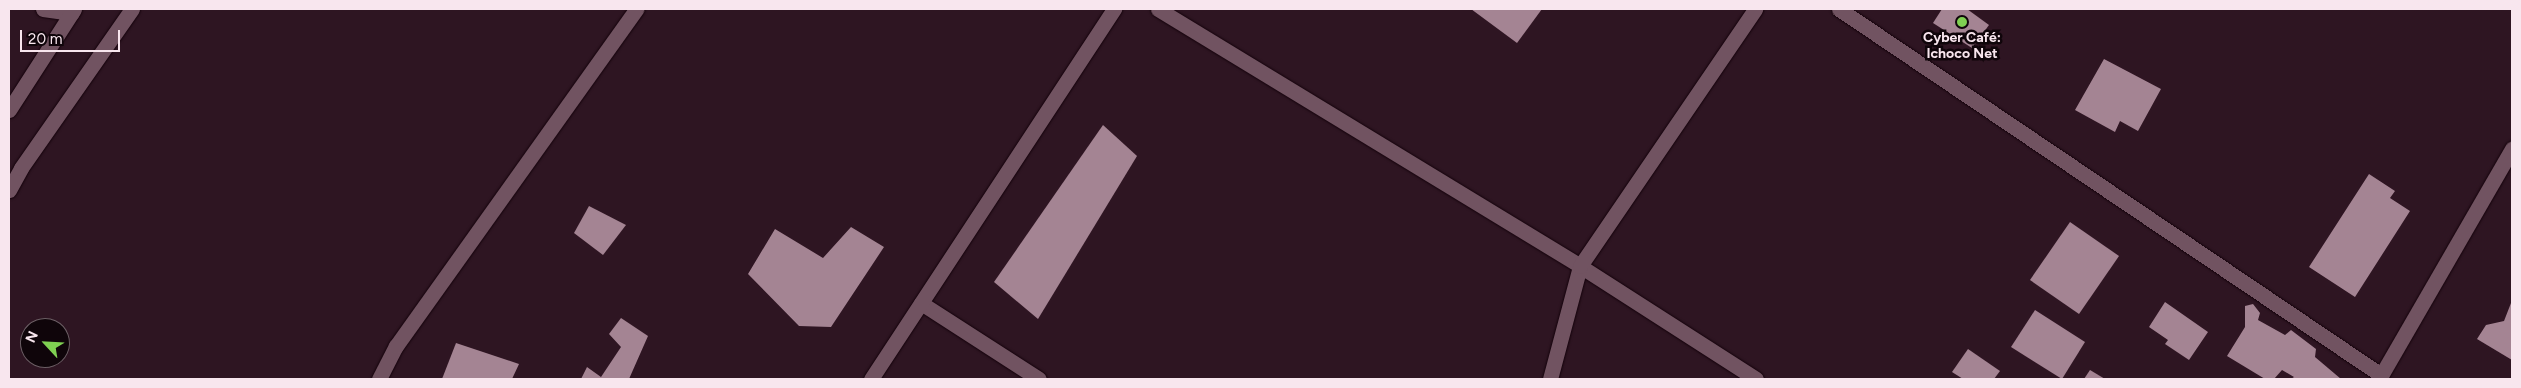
<!DOCTYPE html>
<meta charset="utf-8">
<style>
body{margin:0}
#map{position:relative;width:2521px;height:388px;overflow:hidden;background:#2e1522;font-family:Figtree,sans-serif}
div>[style]{position:absolute}
[style*='--x']{left:calc(var(--x)*1px);top:calc(var(--y)*1px);width:calc(var(--w)*1px);rotate:calc(var(--a)*1deg)}
.building>*{inset:0;background:#a48493}
.roads{filter:drop-shadow(0 0 1px #14020b) drop-shadow(0 0 1px #14020b)}
.minor>*{height:15px;margin:-7.5px;padding:0 7.5px;transform-origin:7.5px;border-radius:7.5px;background:#715361}
.dots>*{width:14px;height:14px;translate:-50% -50%;box-sizing:border-box;border:2px solid #0f050a;border-radius:50%}
span{translate:-50% -50%;white-space:nowrap;text-align:center;line-height:1.15;-webkit-text-stroke:5px #0f050a;paint-order:stroke}
.poi-label{font-size:14px;color:#f8e6ee;font-weight:700}
.frame{position:absolute;inset:0;border:10px solid #f8e6ee;pointer-events:none}
.north{position:absolute;left:20px;top:318px;width:50px;height:50px;box-sizing:border-box;background:#0f050a;border:1px solid #6c5f65;border-radius:50%;rotate:295deg;font-size:14px;font-weight:700;line-height:20px;text-align:center;color:#f8e6ee}
.north::after{content:'';display:block;margin:auto;width:18px;height:22px;background:#7fd052;clip-path:polygon(50% 0,100% 100%,50% 72%,0 100%)}
.scale{position:absolute;left:20px;top:30px;width:100px;height:22px;box-sizing:border-box;border:2px solid #f8e6ee;border-top:0;padding-left:6px;font-size:15px;line-height:18px;white-space:nowrap;color:#f8e6ee;-webkit-text-stroke:4px #0f050a;paint-order:stroke}
</style>
<div id="map">
<div class="building">
<i style="clip-path:polygon(1471px 9px,1542px 9px,1517px 43px)"></i>
<i style="clip-path:polygon(1942px 9px,1967px 9px,1989px 25px,1972px 48px,1933px 23px)"></i>
<i style="clip-path:polygon(2104px 59px,2161px 89px,2138px 131px,2120px 121px,2115px 132px,2075px 110px)"></i>
<i style="clip-path:polygon(1103px 125px,1137px 156px,1038px 319px,994px 282px)"></i>
<i style="clip-path:polygon(2369px 174px,2395px 191px,2390px 198px,2410px 211px,2355px 297px,2309px 267px)"></i>
<i style="clip-path:polygon(589px 206px,626px 225px,603px 255px,574px 233px)"></i>
<i style="clip-path:polygon(2070px 222px,2119px 256px,2079px 314px,2030px 280px)"></i>
<i style="clip-path:polygon(851px 227px,884px 247px,831px 327px,799px 326px,748px 274px,775px 229px,823px 258px)"></i>
<i style="clip-path:polygon(2165px 302px,2208px 332px,2189px 360px,2165px 344px,2168px 340px,2149px 327px)"></i>
<i style="clip-path:polygon(2511px 303px,2512px 305px,2512px 360px,2477px 339px,2486px 325px,2504px 321px)"></i>
<i style="clip-path:polygon(2253px 304px,2260px 313px,2258px 320px,2285px 335px,2291px 330px,2316px 349px,2315px 357px,2341px 379px,2291px 379px,2294px 377px,2282px 370px,2274px 379px,2265px 379px,2227px 356px,2245px 327px,2245px 306px)"></i>
<i style="clip-path:polygon(2035px 310px,2085px 342px,2062px 379px,2011px 347px)"></i>
<i style="clip-path:polygon(621px 318px,648px 336px,629px 379px,581px 379px,587px 367px,601px 377px,621px 347px,609px 334px)"></i>
<i style="clip-path:polygon(456px 343px,519px 364px,512px 379px,442px 379px)"></i>
<i style="clip-path:polygon(1968px 349px,2000px 371px,1994px 379px,1963px 379px,1952px 372px)"></i>
<i style="clip-path:polygon(2090px 370px,2105px 379px,2084px 379px)"></i>
</div>
<div class="roads">
<div class="minor">
<i style="--x:43;--y:9;--w:29;--a:8"></i>
<i style="--x:1158;--y:9;--w:494;--a:31.3"></i>
<i style="--x:1580;--y:266;--w:209;--a:32.7"></i>
<i style="--x:1839;--y:9;--w:654;--a:34.03"></i>
<i style="--x:9;--y:110;--w:120;--a:-57.2"></i>
<i style="--x:9;--y:190;--w:25;--a:-61"></i>
<i style="--x:21;--y:168;--w:194;--a:-55.1"></i>
<i style="--x:921;--y:303;--w:140;--a:32.8"></i>
<i style="--x:379;--y:379;--w:37;--a:-63"></i>
<i style="--x:396;--y:346;--w:414;--a:-54.5"></i>
<i style="--x:871;--y:379;--w:443;--a:-56.7"></i>
<i style="--x:1550;--y:379;--w:117;--a:-75.1"></i>
<i style="--x:1580;--y:266;--w:311;--a:-55.7"></i>
<i style="--x:2379;--y:379;--w:266;--a:-60"></i>
</div>
</div>
<div class="dots">
<i style="left:1962px;top:22px;background:#7fd052"></i>
</div>
<div class="poi-label">
<span style="left:1962px;top:46px">Cyber Café:<br>Ichoco Net</span>
</div>
<div class="frame"></div>
<div class="north">N</div>
<div class="scale">20 m</div>
</div>
